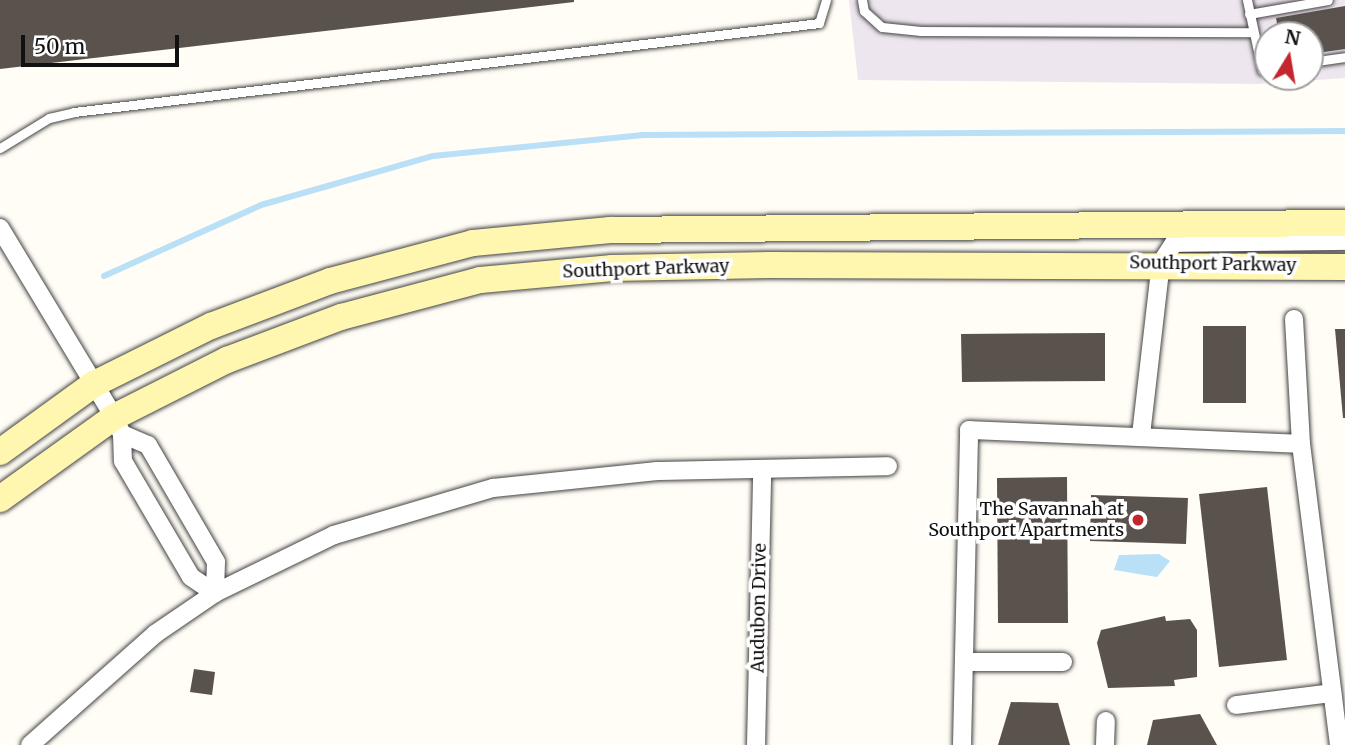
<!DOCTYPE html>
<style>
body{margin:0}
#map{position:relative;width:1345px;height:745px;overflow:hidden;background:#fffdf5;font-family:Merriweather,serif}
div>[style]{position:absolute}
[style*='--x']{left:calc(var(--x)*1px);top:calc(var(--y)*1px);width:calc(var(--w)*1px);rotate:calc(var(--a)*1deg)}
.industrial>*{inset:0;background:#eee6ef}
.water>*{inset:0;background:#b9e0f7}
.stream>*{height:6px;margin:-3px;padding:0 3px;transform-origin:3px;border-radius:3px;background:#b9e0f7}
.building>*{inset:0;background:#5a524d}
.roads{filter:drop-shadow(0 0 2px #444) drop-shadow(0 0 2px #444)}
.lane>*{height:9px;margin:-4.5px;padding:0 4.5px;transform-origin:4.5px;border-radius:4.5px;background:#fff}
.street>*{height:18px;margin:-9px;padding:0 9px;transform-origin:9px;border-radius:9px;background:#fff}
.secondary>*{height:26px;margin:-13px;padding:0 13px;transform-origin:13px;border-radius:13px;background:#fff6b0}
.dots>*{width:19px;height:19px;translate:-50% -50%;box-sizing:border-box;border:4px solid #fff;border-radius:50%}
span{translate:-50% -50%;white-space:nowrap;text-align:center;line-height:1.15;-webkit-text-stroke:7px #fff;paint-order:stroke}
.street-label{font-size:18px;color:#111}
.poi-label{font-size:18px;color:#111}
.right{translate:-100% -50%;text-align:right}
.north{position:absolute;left:1254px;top:21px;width:70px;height:70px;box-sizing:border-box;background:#fff;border:2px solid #a0a0a0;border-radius:50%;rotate:11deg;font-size:19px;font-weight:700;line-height:28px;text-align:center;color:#111}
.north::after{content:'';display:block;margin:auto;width:24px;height:32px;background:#c4262e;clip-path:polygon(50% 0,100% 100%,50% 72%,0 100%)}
.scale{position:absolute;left:21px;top:35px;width:158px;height:32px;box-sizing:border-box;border:4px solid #111;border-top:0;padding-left:9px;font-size:21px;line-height:24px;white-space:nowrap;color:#111;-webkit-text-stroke:5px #fff;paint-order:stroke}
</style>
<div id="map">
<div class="industrial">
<i style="clip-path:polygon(evenodd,849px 0,1345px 0,1345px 78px,1258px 84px,858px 80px,849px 0,1268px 35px,1310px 35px,1310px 77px,1268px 77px,1268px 35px)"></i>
</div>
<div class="water">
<i style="clip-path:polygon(1159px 554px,1170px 561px,1157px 577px,1114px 570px,1119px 555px)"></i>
</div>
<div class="stream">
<i style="--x:104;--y:276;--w:172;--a:-24.3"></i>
<i style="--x:261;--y:205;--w:179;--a:-15.9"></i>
<i style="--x:433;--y:156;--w:211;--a:-5.7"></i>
<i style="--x:643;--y:135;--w:702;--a:-0.33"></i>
</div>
<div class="building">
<i style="clip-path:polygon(0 0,574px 0,574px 2px,0 69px)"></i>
<i style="clip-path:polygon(1345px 6px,1345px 49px,1310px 54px,1310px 35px,1279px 35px,1276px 18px)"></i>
<i style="clip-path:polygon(1203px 326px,1246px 326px,1246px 403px,1203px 403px)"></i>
<i style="clip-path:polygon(1335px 329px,1345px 329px,1345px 418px,1343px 418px)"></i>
<i style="clip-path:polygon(1105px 333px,1105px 381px,962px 382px,961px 334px)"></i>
<i style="clip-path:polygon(1067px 477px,1068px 623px,998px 623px,997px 478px)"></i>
<i style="clip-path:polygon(1267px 487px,1287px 660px,1219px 667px,1199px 494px)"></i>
<i style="clip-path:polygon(1091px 495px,1188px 498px,1186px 544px,1090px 541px)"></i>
<i style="clip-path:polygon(1165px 616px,1166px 621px,1190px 619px,1197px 630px,1197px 677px,1174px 680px,1175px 686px,1108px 688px,1097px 643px,1101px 630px)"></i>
<i style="clip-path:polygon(194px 669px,215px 672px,212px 695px,190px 692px)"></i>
<i style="clip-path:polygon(1011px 702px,1058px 703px,1070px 745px,998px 745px)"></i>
<i style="clip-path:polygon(1200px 714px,1217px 745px,1147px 745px,1153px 720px)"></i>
</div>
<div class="roads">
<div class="lane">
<i style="--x:862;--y:0;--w:11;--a:80"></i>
<i style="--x:864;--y:11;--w:24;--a:42"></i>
<i style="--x:882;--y:27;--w:39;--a:6"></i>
<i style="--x:921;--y:31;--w:332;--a:0.2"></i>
<i style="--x:1247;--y:0;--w:72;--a:77.9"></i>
<i style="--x:1262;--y:70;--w:6;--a:-9"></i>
<i style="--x:1249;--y:14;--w:80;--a:-10"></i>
<i style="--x:1310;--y:62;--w:35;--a:-8"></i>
<i style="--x:0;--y:148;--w:57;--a:-31.5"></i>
<i style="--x:49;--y:118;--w:26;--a:-13"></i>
<i style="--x:74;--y:112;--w:750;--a:-6.81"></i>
<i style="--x:819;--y:23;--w:24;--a:-73"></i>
</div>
<div class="street">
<i style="--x:0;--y:228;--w:221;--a:58.9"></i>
<i style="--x:114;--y:417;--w:19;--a:65"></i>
<i style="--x:122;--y:434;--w:27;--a:88"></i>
<i style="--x:123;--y:461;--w:134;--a:59.6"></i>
<i style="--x:191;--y:577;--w:29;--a:34"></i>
<i style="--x:1294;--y:319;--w:125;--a:86.8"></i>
<i style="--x:1301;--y:444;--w:303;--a:82.8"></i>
<i style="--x:122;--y:434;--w:28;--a:23"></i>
<i style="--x:148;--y:445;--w:135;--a:59.8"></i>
<i style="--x:216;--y:562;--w:31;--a:92"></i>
<i style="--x:1141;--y:435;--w:173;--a:-83.4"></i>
<i style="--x:1161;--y:263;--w:24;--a:-57"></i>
<i style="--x:1174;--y:243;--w:171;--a:-0.7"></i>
<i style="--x:964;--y:662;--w:99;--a:0"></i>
<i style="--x:1236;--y:705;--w:97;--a:-7.1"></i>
<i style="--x:30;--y:745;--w:167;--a:-41.6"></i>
<i style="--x:155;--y:634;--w:73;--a:-34.3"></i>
<i style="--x:215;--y:593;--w:132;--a:-26"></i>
<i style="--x:334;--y:535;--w:166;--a:-16.5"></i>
<i style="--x:493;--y:488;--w:165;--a:-5.9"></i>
<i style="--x:657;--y:471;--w:231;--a:-1.2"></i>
<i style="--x:756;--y:745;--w:274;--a:-88.7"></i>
<i style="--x:962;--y:745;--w:315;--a:-88.7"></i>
<i style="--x:969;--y:430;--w:332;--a:2.4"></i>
<i style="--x:1105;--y:745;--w:24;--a:-88"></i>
</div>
<div class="secondary">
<i style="--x:0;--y:452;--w:116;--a:-35.9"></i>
<i style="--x:94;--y:384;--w:131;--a:-26.4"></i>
<i style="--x:211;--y:326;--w:127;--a:-20.7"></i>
<i style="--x:330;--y:281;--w:148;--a:-14.9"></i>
<i style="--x:473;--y:243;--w:138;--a:-5.4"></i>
<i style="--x:610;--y:230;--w:735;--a:-0.55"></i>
<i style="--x:0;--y:499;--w:140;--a:-35.7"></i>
<i style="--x:114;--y:417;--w:127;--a:-26.8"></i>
<i style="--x:227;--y:360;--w:122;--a:-20.7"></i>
<i style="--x:341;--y:317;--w:144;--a:-14.9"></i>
<i style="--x:480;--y:280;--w:133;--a:-5.2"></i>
<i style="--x:612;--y:268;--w:157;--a:-1.1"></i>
<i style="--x:769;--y:265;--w:576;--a:0.2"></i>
</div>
</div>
<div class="dots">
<i style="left:1138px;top:520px;background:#c4262e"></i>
</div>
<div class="street-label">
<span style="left:1213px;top:264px;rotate:1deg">Southport Parkway</span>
<span style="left:646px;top:269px;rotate:-2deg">Southport Parkway</span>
<span style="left:759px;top:608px;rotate:-89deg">Audubon Drive</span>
</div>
<div class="poi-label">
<span class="right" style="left:1124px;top:520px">The Savannah at<br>Southport Apartments</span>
</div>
<div class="north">N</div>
<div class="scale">50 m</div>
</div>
